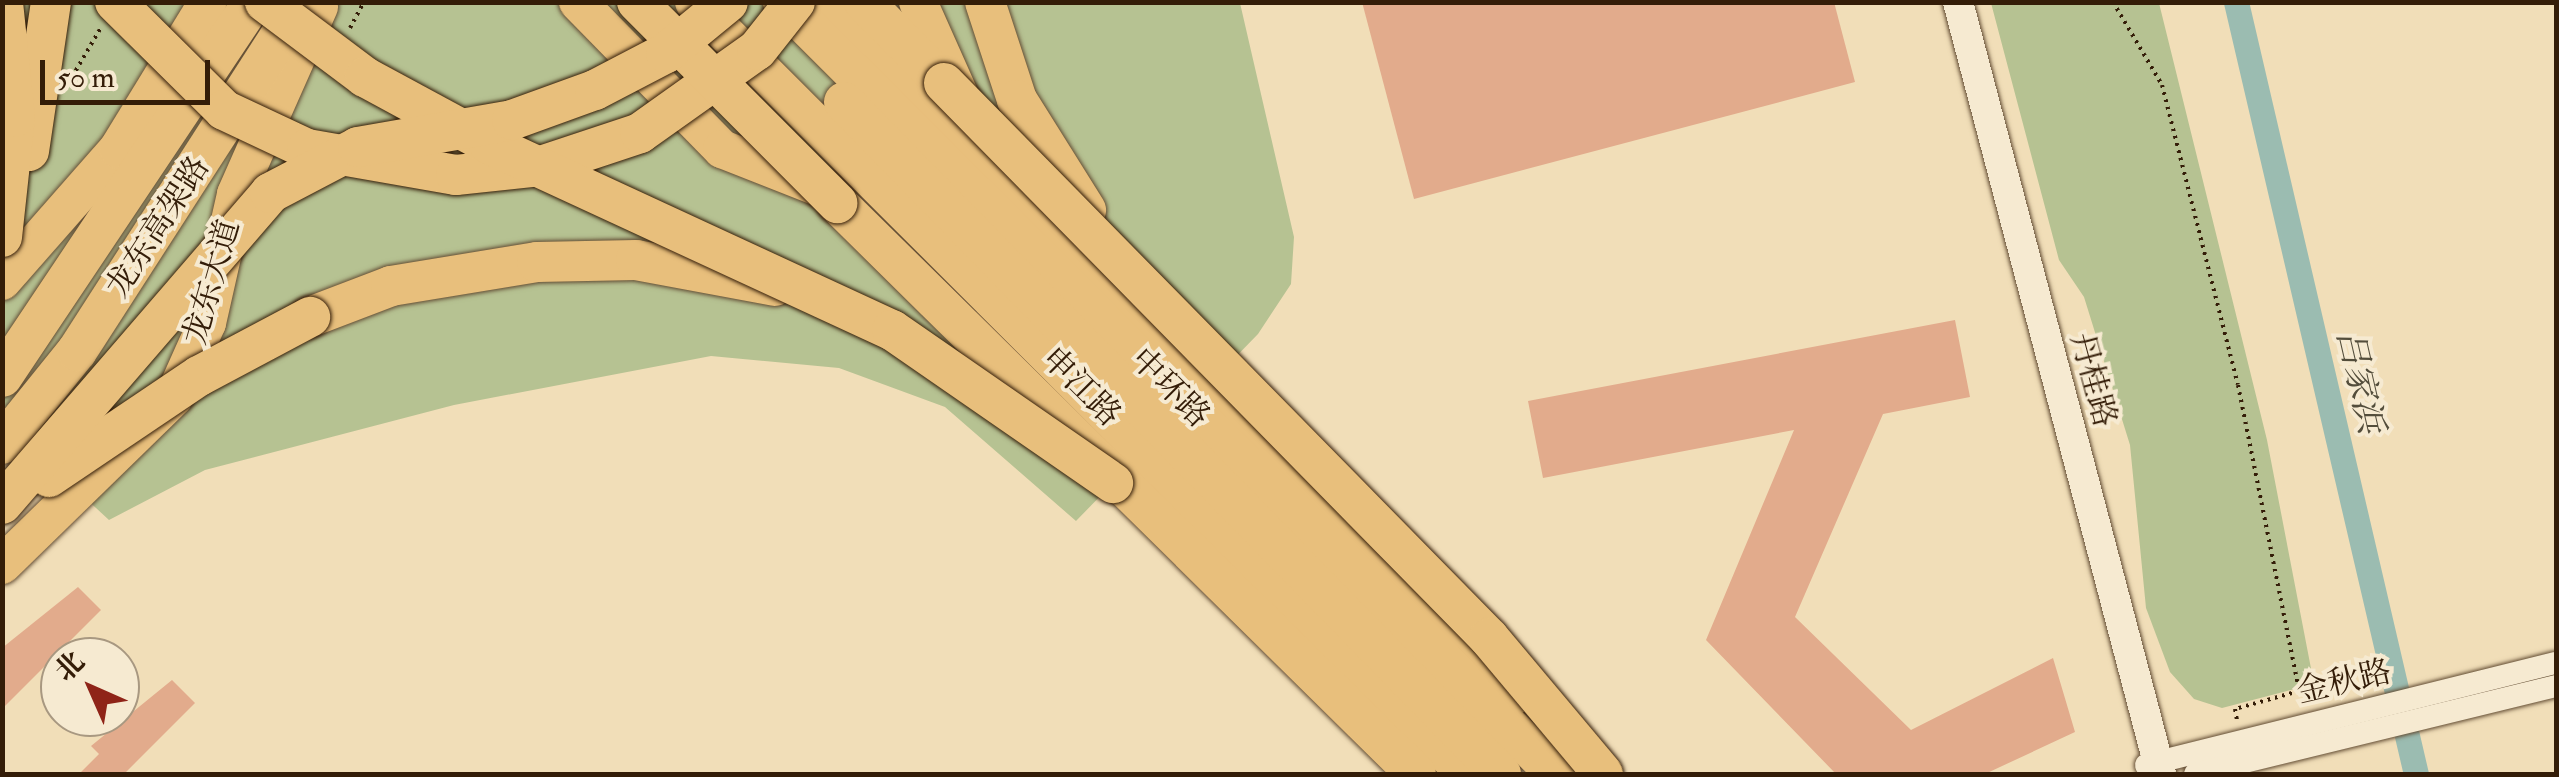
<!DOCTYPE html>
<meta charset="utf-8">
<style>
body{margin:0}
#map{position:relative;width:2559px;height:777px;overflow:hidden;background:#f1deb8;font-family:"IM FELL Double Pica","Noto Serif SC",serif}
div>[style]{position:absolute}
[style*='--x']{left:calc(var(--x)*1px);top:calc(var(--y)*1px);width:calc(var(--w)*1px);rotate:calc(var(--a)*1deg)}
.green>*{inset:0;background:#b6c292}
.canal>*{height:25px;margin:-12.5px;padding:0 12.5px;transform-origin:12.5px;border-radius:12.5px;background:#9bbcb1}
.building>*{inset:0;background:#e2ab8c}
.path>*{height:4px;margin-top:-2px;transform-origin:0;background:repeating-linear-gradient(90deg,#341d08 0 2.5px,transparent 0 7.5px)}
.roads{filter:drop-shadow(0 0 2px #634d34) drop-shadow(0 0 2px #634d34)}
.minor>*{height:22px;margin:-11px;padding:0 11px;transform-origin:11px;border-radius:11px;background:#f6ead1}
.tertiary>*{height:30px;margin:-15px;padding:0 15px;transform-origin:15px;border-radius:15px;background:#f6ead1}
.primary>*{height:38px;margin:-19px;padding:0 19px;transform-origin:19px;border-radius:19px;background:#e8bf7c}
.trunk>*{height:40px;margin:-20px;padding:0 20px;transform-origin:20px;border-radius:20px;background:#e8bf7c}
.bridges{filter:drop-shadow(0 0 2px #341d08) drop-shadow(0 0 2px #341d08)}
.trunk-bridge>*{height:40px;margin:-20px;padding:0 20px;transform-origin:20px;border-radius:20px;background:#e8bf7c}
span{translate:-50% -50%;white-space:nowrap;text-align:center;line-height:1.15;-webkit-text-stroke:8px #f6ead1;paint-order:stroke}
.street-label{font-size:32px;color:#341d08}
.water-label{font-size:35px;color:#534d3b;font-style:italic}
.frame{position:absolute;inset:0;border:5px solid #341d08;pointer-events:none}
.north{position:absolute;left:40px;top:637px;width:100px;height:100px;box-sizing:border-box;background:#f6ead1;border:2px solid #a89881;border-radius:50%;rotate:315deg;font-size:28px;font-weight:700;line-height:40px;text-align:center;color:#341d08}
.north::after{content:'';display:block;margin:auto;width:35px;height:45px;background:#8f2418;clip-path:polygon(50% 0,100% 100%,50% 72%,0 100%)}
.scale{position:absolute;left:40px;top:60px;width:170px;height:45px;box-sizing:border-box;border:5px solid #341d08;border-top:0;padding-left:12px;font-size:30px;line-height:35px;white-space:nowrap;color:#341d08;-webkit-text-stroke:8px #f6ead1;paint-order:stroke}
</style>
<div id="map">
<div class="green">
<i style="clip-path:polygon(2px 3px,1240px 3px,1294px 237px,1291px 284px,1258px 334px,1076px 521px,945px 407px,839px 368px,711px 356px,454px 405px,205px 470px,109px 520px,3px 422px)"></i>
<i style="clip-path:polygon(1991px 3px,2159px 3px,2267px 440px,2314px 684px,2222px 708px,2194px 699px,2170px 672px,2146px 608px,2130px 445px,2084px 297px,2059px 260px)"></i>
</div>
<div class="canal">
<i style="--x:2236;--y:2;--w:793;--a:76.88"></i>
</div>
<div class="building">
<i style="clip-path:polygon(1362px 2px,1834px 2px,1855px 82px,1414px 199px)"></i>
<i style="clip-path:polygon(1955px 320px,1970px 397px,1883px 414px,1795px 617px,1911px 730px,2053px 658px,2075px 732px,1985px 774px,1836px 774px,1706px 640px,1794px 430px,1543px 478px,1528px 401px)"></i>
<i style="clip-path:polygon(78px 587px,101px 610px,2px 709px,2px 648px)"></i>
<i style="clip-path:polygon(172px 680px,195px 703px,124px 774px,79px 774px,99px 754px,91px 746px)"></i>
</div>
<div class="path">
<i style="--x:2113;--y:2;--w:96;--a:59.4"></i>
<i style="--x:2162;--y:85;--w:309;--a:75.8"></i>
<i style="--x:2238;--y:385;--w:312;--a:78.7"></i>
<i style="--x:2299;--y:691;--w:66;--a:164.3"></i>
<i style="--x:2235;--y:709;--w:11;--a:80"></i>
<i style="--x:350;--y:28;--w:30;--a:-62"></i>
<i style="--x:72;--y:77;--w:56;--a:-59.7"></i>
</div>
<div class="roads">
<div class="minor">
<i style="--x:2146;--y:765;--w:422;--a:-14"></i>
<i style="--x:2195;--y:774;--w:372;--a:-13.7"></i>
</div>
<div class="tertiary">
<i style="--x:1958;--y:2;--w:798;--a:75.27"></i>
</div>
<div class="primary">
<i style="--x:578;--y:2;--w:206;--a:45.6"></i>
<i style="--x:722;--y:149;--w:112;--a:21.5"></i>
<i style="--x:694;--y:2;--w:1092;--a:45"></i>
<i style="--x:827;--y:2;--w:977;--a:45.17"></i>
<i style="--x:918;--y:2;--w:108;--a:66"></i>
<i style="--x:2;--y:281;--w:176;--a:-48.7"></i>
<i style="--x:118;--y:149;--w:172;--a:-58.5"></i>
<i style="--x:2;--y:565;--w:240;--a:-44.3"></i>
<i style="--x:174;--y:397;--w:81;--a:-66"></i>
<i style="--x:207;--y:323;--w:132;--a:-77.3"></i>
<i style="--x:236;--y:194;--w:205;--a:-66.1"></i>
</div>
<div class="trunk">
<i style="--x:783;--y:2;--w:1092;--a:44.96"></i>
<i style="--x:864;--y:2;--w:114;--a:45.4"></i>
<i style="--x:985;--y:2;--w:103;--a:71.9"></i>
<i style="--x:1017;--y:100;--w:130;--a:57.9"></i>
<i style="--x:844;--y:102;--w:940;--a:45.65"></i>
<i style="--x:837;--y:203;--w:813;--a:44.6"></i>
<i style="--x:310;--y:317;--w:87;--a:-20.9"></i>
<i style="--x:391;--y:286;--w:148;--a:-9.3"></i>
<i style="--x:537;--y:262;--w:99;--a:-1.2"></i>
<i style="--x:636;--y:260;--w:141;--a:10.6"></i>
<i style="--x:2;--y:377;--w:451;--a:-56.2"></i>
<i style="--x:2;--y:444;--w:119;--a:-51.1"></i>
<i style="--x:77;--y:351;--w:415;--a:-57.2"></i>
</div>
</div>
<div class="bridges">
<div class="trunk-bridge">
<i style="--x:115;--y:2;--w:153;--a:44.7"></i>
<i style="--x:224;--y:110;--w:92;--a:25.2"></i>
<i style="--x:307;--y:149;--w:151;--a:9.9"></i>
<i style="--x:456;--y:175;--w:85;--a:-6"></i>
<i style="--x:541;--y:166;--w:104;--a:-18.4"></i>
<i style="--x:640;--y:133;--w:143;--a:-35.4"></i>
<i style="--x:757;--y:50;--w:61;--a:-51.6"></i>
<i style="--x:265;--y:2;--w:125;--a:36.9"></i>
<i style="--x:365;--y:77;--w:141;--a:28.4"></i>
<i style="--x:489;--y:144;--w:444;--a:24.8"></i>
<i style="--x:892;--y:330;--w:269;--a:34.7"></i>
<i style="--x:637;--y:2;--w:284;--a:45.1"></i>
<i style="--x:944;--y:83;--w:778;--a:45.52"></i>
<i style="--x:1489;--y:638;--w:177;--a:50"></i>
<i style="--x:29;--y:151;--w:151;--a:-81.6"></i>
<i style="--x:2;--y:237;--w:121;--a:-83.8"></i>
<i style="--x:15;--y:117;--w:116;--a:-96"></i>
<i style="--x:49;--y:477;--w:181;--a:-34"></i>
<i style="--x:199;--y:376;--w:126;--a:-28"></i>
<i style="--x:2;--y:504;--w:411;--a:-49.2"></i>
<i style="--x:270;--y:193;--w:99;--a:-27.6"></i>
<i style="--x:358;--y:147;--w:156;--a:-9.9"></i>
<i style="--x:512;--y:120;--w:88;--a:-19.9"></i>
<i style="--x:595;--y:90;--w:80;--a:-27.5"></i>
<i style="--x:666;--y:53;--w:80;--a:-39.4"></i>
</div>
</div>
<div class="street-label">
<span style="left:158px;top:227px;rotate:-57deg">龙东高架路</span>
<span style="left:212px;top:282px;rotate:-74deg">龙东大道</span>
<span style="left:2093px;top:380px;rotate:75deg">丹桂路</span>
<span style="left:1081px;top:387px;rotate:45deg">申江路</span>
<span style="left:1170px;top:388px;rotate:45deg">中环路</span>
<span style="left:2344px;top:682px;rotate:-13deg">金秋路</span>
</div>
<div class="water-label">
<span style="left:2360px;top:381px;rotate:77deg">吕家浜</span>
</div>
<div class="frame"></div>
<div class="north">北</div>
<div class="scale">50 m</div>
</div>
